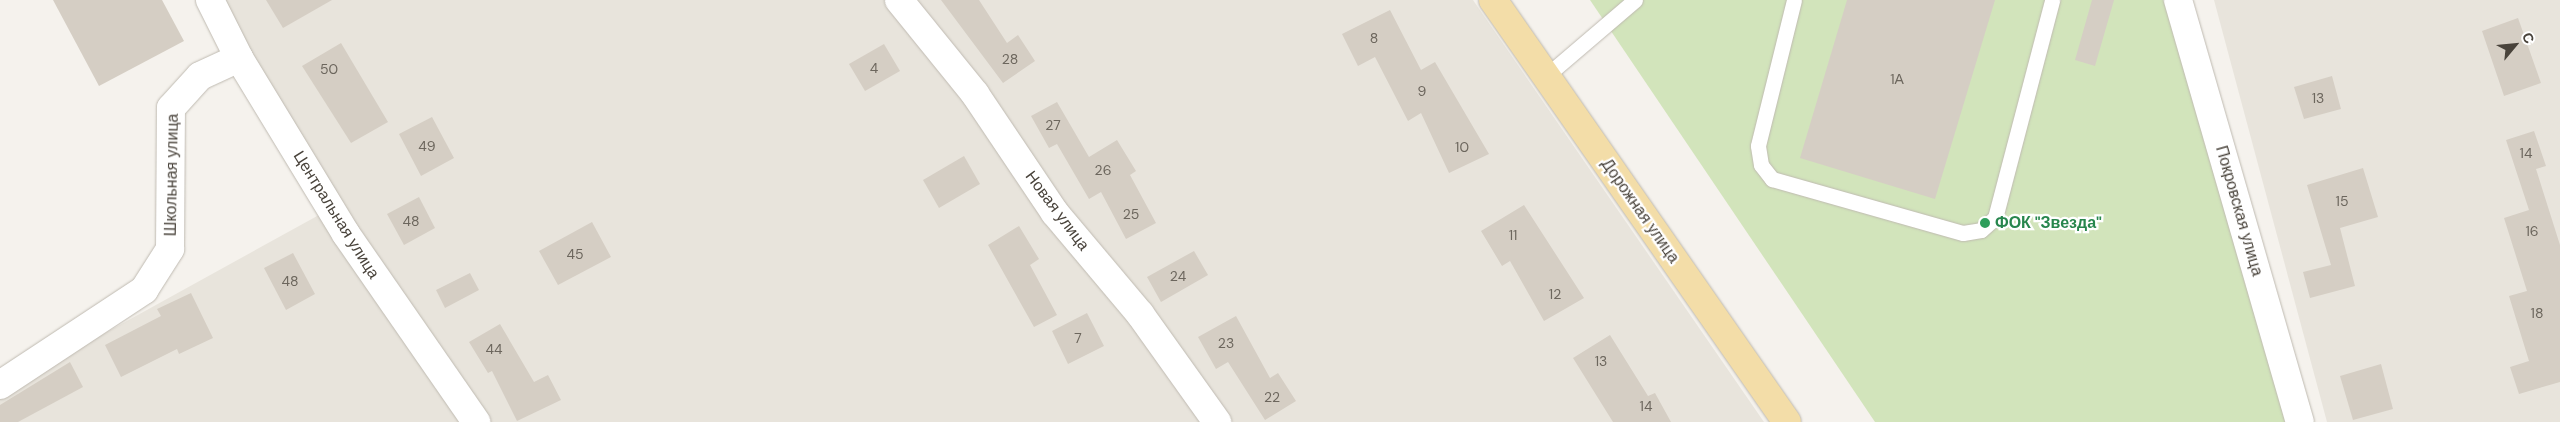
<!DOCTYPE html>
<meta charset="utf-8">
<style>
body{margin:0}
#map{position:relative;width:2560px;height:422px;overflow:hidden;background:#f5f2ed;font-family:"DM Sans",sans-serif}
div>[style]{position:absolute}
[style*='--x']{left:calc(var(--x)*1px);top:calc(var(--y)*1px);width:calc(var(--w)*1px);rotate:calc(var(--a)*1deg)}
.residential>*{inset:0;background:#e8e4dc}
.green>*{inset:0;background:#d2e4bb}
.building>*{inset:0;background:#d5cec4}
.roads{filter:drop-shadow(0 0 1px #bfbab1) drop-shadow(0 0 1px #bfbab1)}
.service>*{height:15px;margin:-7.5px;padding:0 7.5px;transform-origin:7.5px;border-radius:7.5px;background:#fff}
.minor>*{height:28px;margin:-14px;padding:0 14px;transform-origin:14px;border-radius:14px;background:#fff}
.primary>*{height:28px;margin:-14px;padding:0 14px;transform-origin:14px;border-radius:14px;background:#f3dda8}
.dots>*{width:14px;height:14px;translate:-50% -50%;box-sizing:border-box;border:2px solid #fff;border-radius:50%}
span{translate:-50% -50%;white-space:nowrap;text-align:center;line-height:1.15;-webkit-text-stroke:4.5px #fff;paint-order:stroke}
.number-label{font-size:14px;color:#6c665d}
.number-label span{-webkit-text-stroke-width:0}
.street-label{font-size:16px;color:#49433b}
.leisure-label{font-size:16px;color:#27864d;font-weight:700}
.left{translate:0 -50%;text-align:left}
.north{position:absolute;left:2490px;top:20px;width:50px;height:50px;-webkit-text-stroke:4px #fff;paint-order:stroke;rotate:62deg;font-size:14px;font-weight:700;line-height:20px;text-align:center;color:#49433b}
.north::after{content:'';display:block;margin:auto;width:18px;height:22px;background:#49433b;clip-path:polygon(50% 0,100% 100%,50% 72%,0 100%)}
</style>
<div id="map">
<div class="residential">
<i style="clip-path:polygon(221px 0,885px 0,1129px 316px,1203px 422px,487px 422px,354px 227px)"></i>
<i style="clip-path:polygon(917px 0,1473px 0,1764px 422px,1233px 422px,1149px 305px,1063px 201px,986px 86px)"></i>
<i style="clip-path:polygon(2214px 0,2560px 0,2560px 422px,2327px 422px)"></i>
<i style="clip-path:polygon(319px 215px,464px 422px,0 422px,0 391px)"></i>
</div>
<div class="green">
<i style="clip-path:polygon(1590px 0,2166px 0,2287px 422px,1875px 422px)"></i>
</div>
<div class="building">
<i style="clip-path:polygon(53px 0,162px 0,184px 41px,99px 86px)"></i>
<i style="clip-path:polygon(266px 0,332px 0,283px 28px)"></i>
<i style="clip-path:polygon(941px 0,979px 0,1007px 43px,1018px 35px,1035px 61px,1003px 83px)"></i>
<i style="clip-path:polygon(1847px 0,1995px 0,1935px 199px,1800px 158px)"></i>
<i style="clip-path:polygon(2092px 0,2114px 0,2095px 66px,2075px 60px)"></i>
<i style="clip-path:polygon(1390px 10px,1421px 70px,1435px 62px,1489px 154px,1449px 173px,1421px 113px,1408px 121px,1375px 57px,1358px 66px,1342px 34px)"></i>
<i style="clip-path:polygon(2518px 18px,2541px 83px,2504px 96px,2482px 31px)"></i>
<i style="clip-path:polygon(341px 43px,388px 122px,351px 143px,302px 66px)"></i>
<i style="clip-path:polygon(884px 44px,900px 71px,865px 91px,849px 64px)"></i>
<i style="clip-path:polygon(2332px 76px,2341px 109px,2304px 119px,2294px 87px)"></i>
<i style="clip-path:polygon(1057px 102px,1089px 157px,1117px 140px,1136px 171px,1130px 175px,1156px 223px,1126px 239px,1101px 192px,1089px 199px,1057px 144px,1049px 148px,1031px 116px)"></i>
<i style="clip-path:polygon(432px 117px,454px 158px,421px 176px,399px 134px)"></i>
<i style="clip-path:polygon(2534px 131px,2546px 166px,2536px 169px,2560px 245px,2560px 382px,2519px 394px,2510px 367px,2529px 361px,2509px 296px,2527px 291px,2504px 218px,2529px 210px,2506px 140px)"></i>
<i style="clip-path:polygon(964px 156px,980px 184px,939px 208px,923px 180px)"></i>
<i style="clip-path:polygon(2363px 168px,2378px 217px,2340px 228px,2355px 286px,2310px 298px,2303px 272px,2331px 265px,2307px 185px)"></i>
<i style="clip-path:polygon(419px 197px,435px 228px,404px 245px,387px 214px)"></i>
<i style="clip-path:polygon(1524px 205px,1584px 298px,1544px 321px,1510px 261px,1502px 266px,1481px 231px)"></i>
<i style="clip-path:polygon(592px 222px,611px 257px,558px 285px,539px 251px)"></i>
<i style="clip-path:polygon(1019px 226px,1039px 259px,1030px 265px,1057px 315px,1034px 327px,988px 245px)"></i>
<i style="clip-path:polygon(1194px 251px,1208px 275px,1161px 302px,1147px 277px)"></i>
<i style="clip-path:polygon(293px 253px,315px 294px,286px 310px,264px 268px)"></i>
<i style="clip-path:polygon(470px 273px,479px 290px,445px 308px,436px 290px)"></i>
<i style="clip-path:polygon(191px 293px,213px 338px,179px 354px,177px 349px,121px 377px,105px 345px,161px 316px,157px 309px)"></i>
<i style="clip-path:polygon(1087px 313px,1104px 346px,1068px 364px,1052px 331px)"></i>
<i style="clip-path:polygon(1236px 316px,1270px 378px,1278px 373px,1296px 401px,1265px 420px,1228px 362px,1216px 369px,1198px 337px)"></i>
<i style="clip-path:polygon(500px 324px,534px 382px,548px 375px,561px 400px,517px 421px,492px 371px,488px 373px,469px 342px)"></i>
<i style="clip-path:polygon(1610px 335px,1648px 396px,1655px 393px,1671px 422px,1613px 422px,1573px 358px)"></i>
<i style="clip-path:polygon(70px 362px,83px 387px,18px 422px,0 422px,0 405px)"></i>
<i style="clip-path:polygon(2381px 364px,2393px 409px,2353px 420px,2340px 376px)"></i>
</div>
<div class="roads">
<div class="service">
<i style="--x:1794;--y:0;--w:150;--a:103.9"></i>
<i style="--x:1758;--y:146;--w:19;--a:81"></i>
<i style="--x:1761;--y:165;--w:18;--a:52"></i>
<i style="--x:1772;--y:179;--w:198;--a:15.8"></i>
<i style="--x:1963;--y:233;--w:18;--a:-9"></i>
<i style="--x:1981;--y:230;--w:18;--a:-41"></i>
<i style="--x:1995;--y:218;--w:225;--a:-75.3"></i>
<i style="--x:1546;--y:76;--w:117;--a:-40.5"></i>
</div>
<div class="minor">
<i style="--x:210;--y:0;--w:65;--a:63.4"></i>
<i style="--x:239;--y:58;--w:206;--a:58.7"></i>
<i style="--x:346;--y:234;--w:229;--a:55.3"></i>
<i style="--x:899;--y:0;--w:121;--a:51"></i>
<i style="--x:975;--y:94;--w:143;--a:56.1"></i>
<i style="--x:1055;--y:213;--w:132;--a:49.9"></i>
<i style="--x:1140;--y:314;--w:133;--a:54.5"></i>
<i style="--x:2178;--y:0;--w:439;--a:73.9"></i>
<i style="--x:0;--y:385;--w:173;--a:-33.4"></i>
<i style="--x:144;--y:290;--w:49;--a:-57.6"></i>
<i style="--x:170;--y:249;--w:141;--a:-89.6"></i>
<i style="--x:171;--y:108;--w:43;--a:-47.8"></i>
<i style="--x:200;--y:76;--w:43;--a:-24.8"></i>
</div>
<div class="primary">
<i style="--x:1493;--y:0;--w:514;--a:55.14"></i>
</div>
</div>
<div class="dots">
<i style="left:1985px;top:223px;background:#2e9e5b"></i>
</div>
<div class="number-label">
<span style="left:1374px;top:38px">8</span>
<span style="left:1010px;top:59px">28</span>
<span style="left:874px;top:68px">4</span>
<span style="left:329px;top:69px">50</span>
<span style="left:1897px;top:79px">1А</span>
<span style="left:1422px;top:91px">9</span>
<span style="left:2318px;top:98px">13</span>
<span style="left:1053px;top:125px">27</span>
<span style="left:427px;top:146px">49</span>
<span style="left:1462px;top:147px">10</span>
<span style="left:2526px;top:153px">14</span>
<span style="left:1103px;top:170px">26</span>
<span style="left:2342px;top:201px">15</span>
<span style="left:1131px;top:214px">25</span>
<span style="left:411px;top:221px">48</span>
<span style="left:2532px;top:231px">16</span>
<span style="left:1513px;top:235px">11</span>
<span style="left:575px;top:254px">45</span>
<span style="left:1178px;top:276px">24</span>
<span style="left:290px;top:281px">48</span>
<span style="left:1555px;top:294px">12</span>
<span style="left:2537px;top:313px">18</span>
<span style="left:1078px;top:338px">7</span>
<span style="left:1226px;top:343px">23</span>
<span style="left:494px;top:349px">44</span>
<span style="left:1601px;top:361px">13</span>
<span style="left:1272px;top:397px">22</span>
<span style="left:1646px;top:406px">14</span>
</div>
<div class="street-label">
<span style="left:172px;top:175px;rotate:-89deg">Школьная улица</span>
<span style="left:1057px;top:211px;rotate:53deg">Новая улица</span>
<span style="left:1640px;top:211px;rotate:55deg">Дорожная улица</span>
<span style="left:2239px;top:211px;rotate:74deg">Покровская улица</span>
<span style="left:336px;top:215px;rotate:58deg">Центральная улица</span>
</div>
<div class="leisure-label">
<span class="left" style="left:1995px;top:223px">ФОК "Звезда"</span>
</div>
<div class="north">С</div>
</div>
